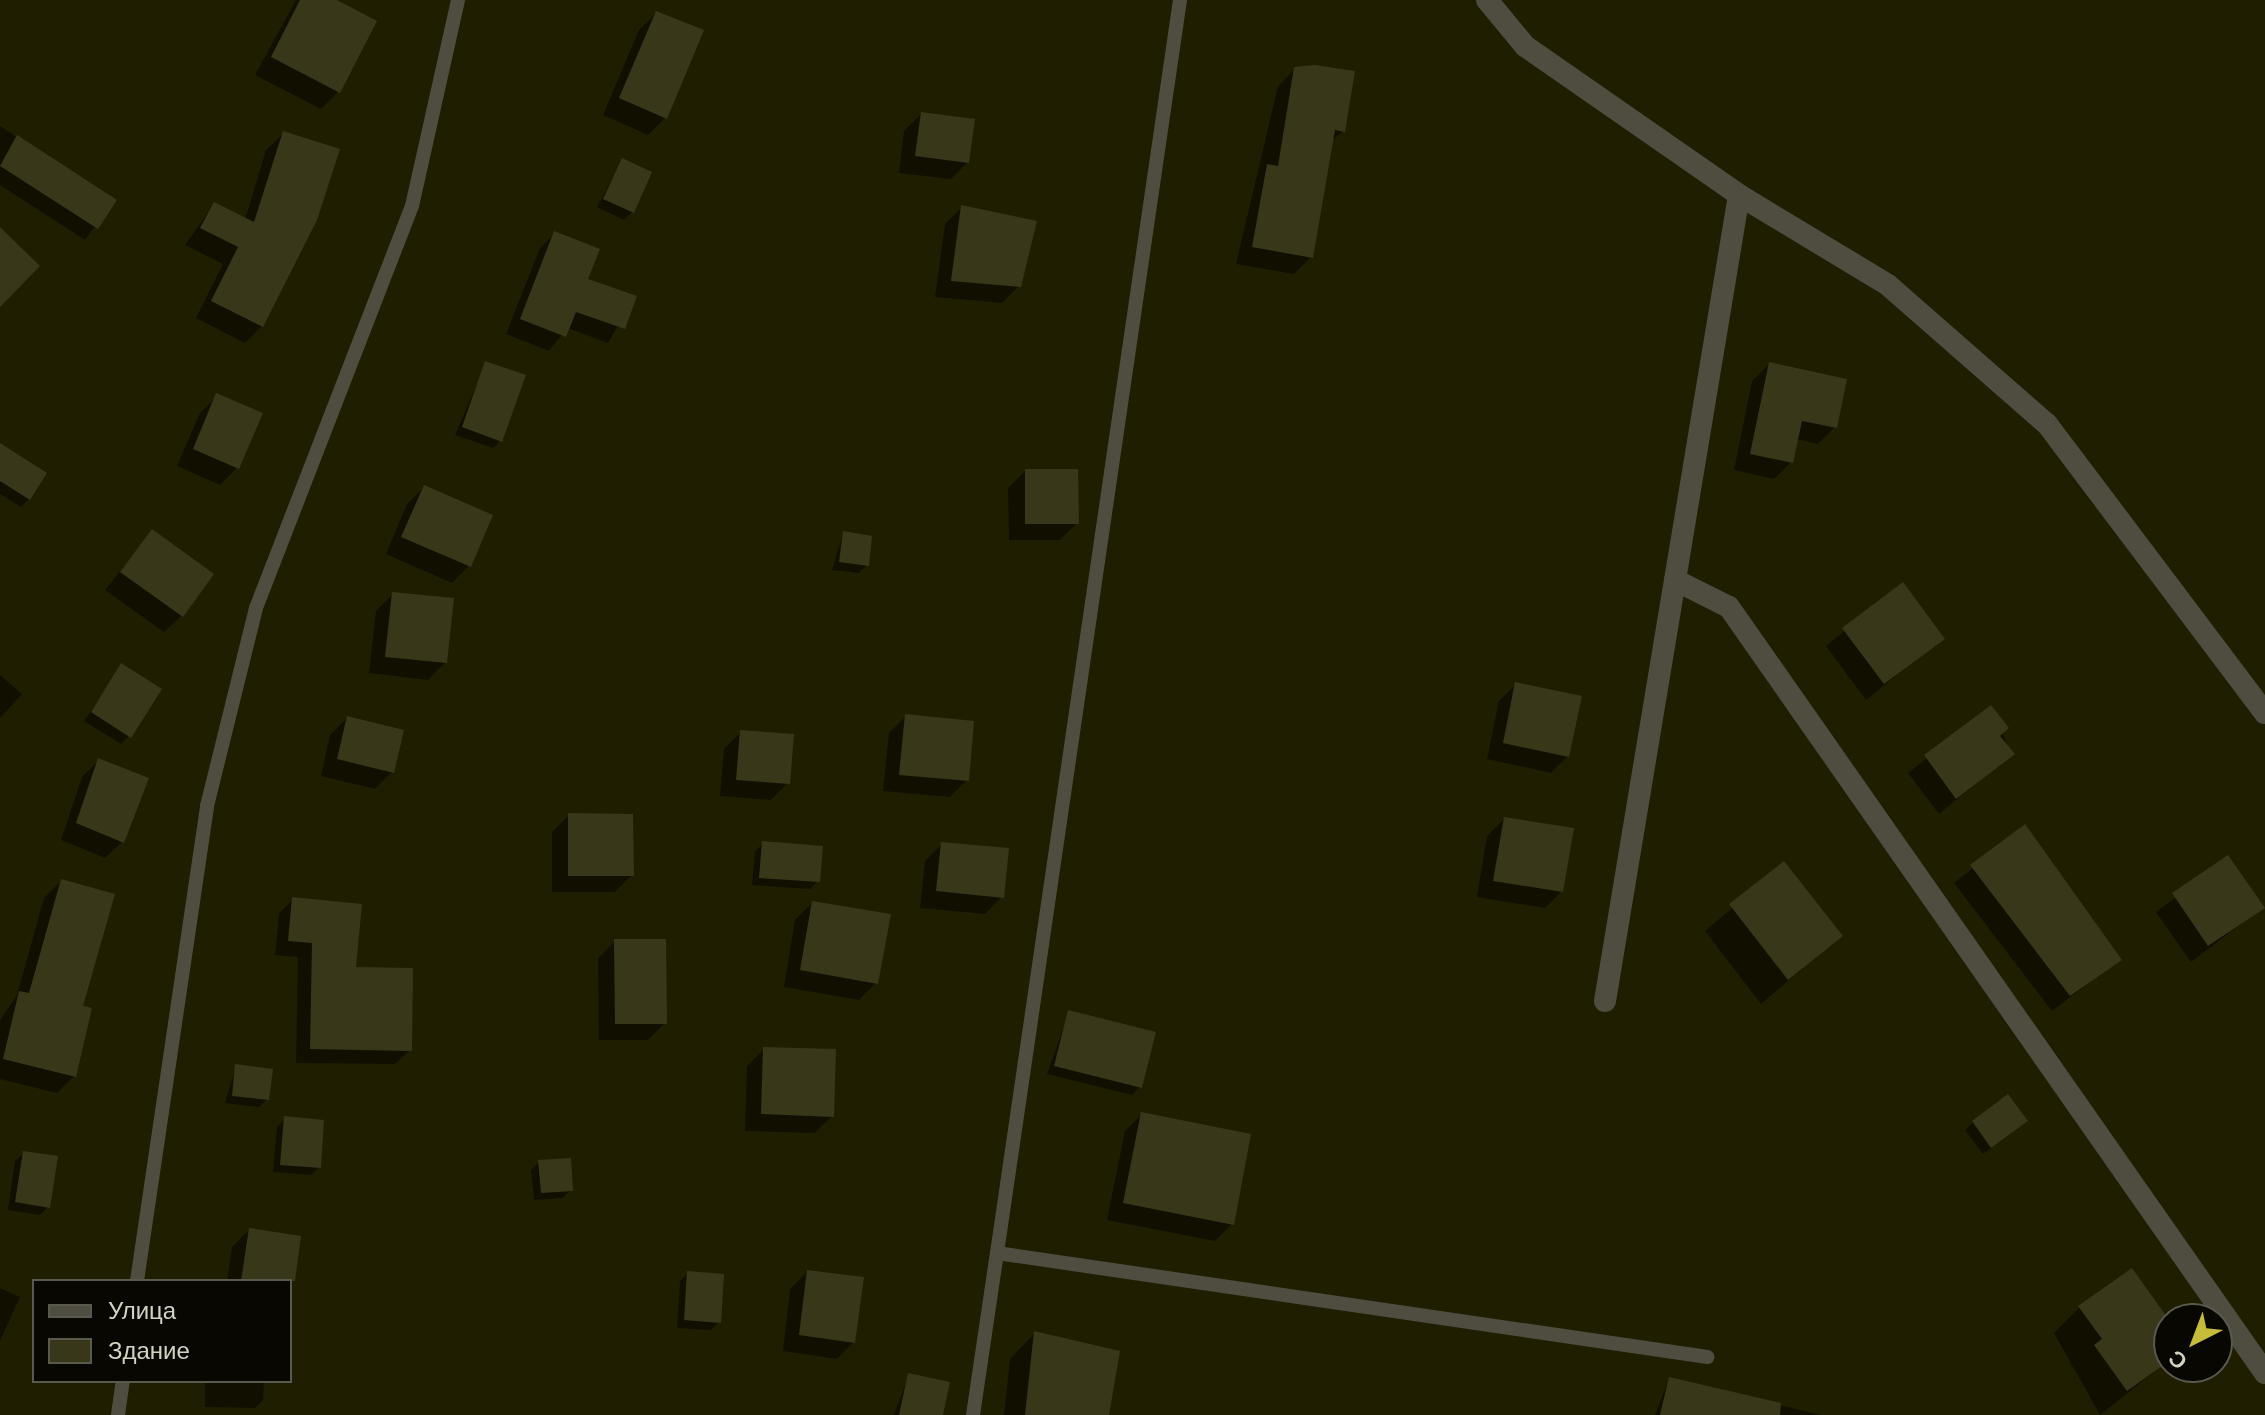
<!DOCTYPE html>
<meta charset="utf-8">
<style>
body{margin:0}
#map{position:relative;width:2265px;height:1415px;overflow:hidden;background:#201e01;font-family:Helvetica,sans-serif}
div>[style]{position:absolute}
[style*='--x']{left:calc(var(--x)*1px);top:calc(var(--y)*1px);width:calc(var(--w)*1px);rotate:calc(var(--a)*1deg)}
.shadow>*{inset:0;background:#0007}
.building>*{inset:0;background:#393719}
.service>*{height:14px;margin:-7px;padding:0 7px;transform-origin:7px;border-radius:7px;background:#4e4d40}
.minor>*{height:22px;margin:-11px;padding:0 11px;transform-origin:11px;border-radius:11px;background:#4e4d40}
span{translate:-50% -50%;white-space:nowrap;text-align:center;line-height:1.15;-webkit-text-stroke:7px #080701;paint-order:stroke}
.legend{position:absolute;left:32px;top:1279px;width:260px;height:104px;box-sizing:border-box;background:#080701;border:2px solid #5a594e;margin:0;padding:10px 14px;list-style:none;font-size:24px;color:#d4d3c1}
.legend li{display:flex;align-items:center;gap:16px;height:40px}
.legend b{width:40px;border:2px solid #5a594e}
.north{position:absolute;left:2153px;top:1303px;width:80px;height:80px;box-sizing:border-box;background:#080701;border:2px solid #5a594e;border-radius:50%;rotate:222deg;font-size:22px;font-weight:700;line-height:32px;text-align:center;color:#d4d3c1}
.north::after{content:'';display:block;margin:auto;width:28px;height:36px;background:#c6bc3c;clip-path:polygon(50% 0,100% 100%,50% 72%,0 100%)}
</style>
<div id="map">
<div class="shadow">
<i style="clip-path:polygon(296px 0,333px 0,338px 92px,321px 109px,255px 75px)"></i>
<i style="clip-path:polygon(656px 13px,665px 118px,648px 135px,603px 115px,639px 30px)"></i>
<i style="clip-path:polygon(1295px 69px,1343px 131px,1330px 143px,1311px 257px,1294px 274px,1236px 264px,1278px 86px)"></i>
<i style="clip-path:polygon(921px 114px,968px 162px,951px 179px,899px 173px,904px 131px)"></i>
<i style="clip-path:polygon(0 126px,114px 200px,85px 240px,0 185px)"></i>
<i style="clip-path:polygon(283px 134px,262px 326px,245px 343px,196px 318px,223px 264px,185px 245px,214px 204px,245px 220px,266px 150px)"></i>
<i style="clip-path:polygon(622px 160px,632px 212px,624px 220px,597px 207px)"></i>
<i style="clip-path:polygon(962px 207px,1019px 286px,1002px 303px,935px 297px,945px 224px)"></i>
<i style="clip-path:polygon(555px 233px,586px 280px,634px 297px,608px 343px,567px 328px,549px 351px,506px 334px,540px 248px)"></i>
<i style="clip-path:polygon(486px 363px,501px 440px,493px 448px,455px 435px)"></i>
<i style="clip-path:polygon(1769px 364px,1835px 427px,1818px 444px,1796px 439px,1791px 462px,1774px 479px,1734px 470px,1752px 381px)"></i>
<i style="clip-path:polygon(217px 396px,237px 468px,220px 485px,177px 466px,200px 413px)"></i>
<i style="clip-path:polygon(0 445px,29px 499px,21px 507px,0 494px)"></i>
<i style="clip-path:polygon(1025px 471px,1077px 523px,1060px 540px,1009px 540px,1008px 488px)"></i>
<i style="clip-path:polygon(424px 487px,469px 566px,452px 583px,386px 554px,407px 504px)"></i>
<i style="clip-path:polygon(152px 532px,181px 616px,164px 632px,105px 590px)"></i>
<i style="clip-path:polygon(843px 534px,867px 565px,859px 573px,832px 570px)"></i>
<i style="clip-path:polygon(1902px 585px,1942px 639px,1866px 700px,1826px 646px)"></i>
<i style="clip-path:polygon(393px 594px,445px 663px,428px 680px,369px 673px,376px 611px)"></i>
<i style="clip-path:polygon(122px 666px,129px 736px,121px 744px,84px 721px)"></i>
<i style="clip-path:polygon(0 675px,22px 694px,0 718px)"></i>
<i style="clip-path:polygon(1516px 684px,1568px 756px,1551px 773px,1487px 759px,1499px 701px)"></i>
<i style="clip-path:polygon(1990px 708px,2012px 754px,1939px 814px,1908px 773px)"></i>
<i style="clip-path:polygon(906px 716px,967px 780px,950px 797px,883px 791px,889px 733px)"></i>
<i style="clip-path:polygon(347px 718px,392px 772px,375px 789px,321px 776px,330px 735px)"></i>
<i style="clip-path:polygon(741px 732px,788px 783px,771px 800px,720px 796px,724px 749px)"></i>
<i style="clip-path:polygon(99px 760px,122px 842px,105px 858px,61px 840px,82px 777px)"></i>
<i style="clip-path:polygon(569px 815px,632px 875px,615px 892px,552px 892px,552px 832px)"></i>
<i style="clip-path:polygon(1504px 819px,1562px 891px,1545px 908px,1477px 897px,1487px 836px)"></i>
<i style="clip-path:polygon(2025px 827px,2119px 960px,2052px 1011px,1954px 883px)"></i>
<i style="clip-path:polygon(763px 843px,818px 881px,810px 889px,752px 885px,755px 852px)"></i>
<i style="clip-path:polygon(942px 844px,1002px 897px,985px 914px,920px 908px,925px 861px)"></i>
<i style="clip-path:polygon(2228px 858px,2262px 908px,2191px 962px,2156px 912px)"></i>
<i style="clip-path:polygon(1784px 864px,1841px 936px,1761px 1004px,1705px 931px)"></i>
<i style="clip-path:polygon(61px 881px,81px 1007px,74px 1076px,57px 1093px,0 1079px,0 1020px,17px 995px,44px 898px)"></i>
<i style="clip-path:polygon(293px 899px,410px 1050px,395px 1064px,296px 1063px,298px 957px,275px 955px,279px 914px)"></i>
<i style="clip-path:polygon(812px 903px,876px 983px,859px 1000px,784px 987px,795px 920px)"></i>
<i style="clip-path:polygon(615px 941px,665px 1023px,648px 1040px,599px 1040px,598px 958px)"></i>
<i style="clip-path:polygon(1069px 1012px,1140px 1087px,1132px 1095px,1047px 1074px)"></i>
<i style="clip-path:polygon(764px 1049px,832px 1116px,815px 1133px,745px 1131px,747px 1066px)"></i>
<i style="clip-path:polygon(236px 1066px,267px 1099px,259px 1107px,225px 1103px)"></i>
<i style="clip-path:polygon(1142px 1114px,1232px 1224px,1215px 1241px,1107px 1220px,1125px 1131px)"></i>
<i style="clip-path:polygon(285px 1119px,319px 1167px,311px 1175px,273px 1172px,277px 1127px)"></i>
<i style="clip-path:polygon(1973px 1122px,2017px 1129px,1983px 1154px,1965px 1130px)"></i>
<i style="clip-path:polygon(24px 1153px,48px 1207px,40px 1215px,8px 1210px,15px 1161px)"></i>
<i style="clip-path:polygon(539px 1162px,571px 1190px,563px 1198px,534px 1200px,531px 1170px)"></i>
<i style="clip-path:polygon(249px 1230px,299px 1238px,290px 1296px,290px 1281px,227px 1281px,232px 1247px)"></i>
<i style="clip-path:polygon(807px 1272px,854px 1342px,837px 1359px,783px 1351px,790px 1289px)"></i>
<i style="clip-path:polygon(688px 1273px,719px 1322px,711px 1330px,677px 1328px,680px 1281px)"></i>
<i style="clip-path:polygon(0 1288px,20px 1297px,0 1341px)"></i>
<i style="clip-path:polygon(2080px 1307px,2169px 1323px,2169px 1360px,2100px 1415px,2054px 1333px)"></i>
<i style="clip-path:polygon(1035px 1333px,1107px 1415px,1004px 1415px,1010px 1359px)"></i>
<i style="clip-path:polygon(909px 1375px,941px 1415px,894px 1415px)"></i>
<i style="clip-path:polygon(1669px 1379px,1822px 1415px,1655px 1415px)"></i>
<i style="clip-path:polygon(205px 1381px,264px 1381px,263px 1400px,255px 1408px,205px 1407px)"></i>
</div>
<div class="building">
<i style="clip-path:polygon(300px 0,337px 0,377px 21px,340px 93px,271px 57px)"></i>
<i style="clip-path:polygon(656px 11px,704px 30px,667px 119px,619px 98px)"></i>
<i style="clip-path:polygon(1315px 65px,1355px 71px,1345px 132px,1335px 130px,1313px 258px,1252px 247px,1267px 164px,1278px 166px,1294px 67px)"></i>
<i style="clip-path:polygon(921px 112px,975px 119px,969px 163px,915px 156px)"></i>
<i style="clip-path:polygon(283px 131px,340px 149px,317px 220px,263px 327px,211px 301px,238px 247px,200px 228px,214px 202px,254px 222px)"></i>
<i style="clip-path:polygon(17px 135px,117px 200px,98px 229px,0 166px)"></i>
<i style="clip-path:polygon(622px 158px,652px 172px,634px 213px,603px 199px)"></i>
<i style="clip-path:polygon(961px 205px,1037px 221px,1021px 287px,951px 281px)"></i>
<i style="clip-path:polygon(0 227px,40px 266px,0 307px)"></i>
<i style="clip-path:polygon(554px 231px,600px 249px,588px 279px,637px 296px,625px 329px,576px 312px,566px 337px,520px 319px)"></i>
<i style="clip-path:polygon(485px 361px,526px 375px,502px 442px,462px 427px)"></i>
<i style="clip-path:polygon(1769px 362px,1847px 379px,1837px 428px,1802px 421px,1793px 463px,1750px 454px)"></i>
<i style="clip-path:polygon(216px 393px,263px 413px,239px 469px,193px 449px)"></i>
<i style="clip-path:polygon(0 443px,47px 473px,30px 500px,0 481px)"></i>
<i style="clip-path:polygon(1025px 469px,1078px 469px,1079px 524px,1025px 524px)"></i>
<i style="clip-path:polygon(424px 485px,493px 515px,471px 567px,401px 537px)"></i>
<i style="clip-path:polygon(152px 529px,214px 574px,183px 617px,120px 572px)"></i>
<i style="clip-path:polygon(843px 531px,872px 536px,869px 566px,839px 562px)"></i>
<i style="clip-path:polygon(1903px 582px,1945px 639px,1884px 684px,1842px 628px)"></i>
<i style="clip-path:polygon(392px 592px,454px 598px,447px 663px,385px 657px)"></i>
<i style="clip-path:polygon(121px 663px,162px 689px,131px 738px,91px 712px)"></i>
<i style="clip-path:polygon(1515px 682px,1582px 696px,1569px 757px,1503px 743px)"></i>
<i style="clip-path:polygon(1991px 705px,2009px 728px,2000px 736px,2015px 754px,1956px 799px,1924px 755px)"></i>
<i style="clip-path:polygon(905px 714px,974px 721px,969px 781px,899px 775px)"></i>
<i style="clip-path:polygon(347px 716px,404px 730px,394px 773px,337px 759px)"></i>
<i style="clip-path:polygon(740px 730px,794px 734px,790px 784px,736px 780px)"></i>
<i style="clip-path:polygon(98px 758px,149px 778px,124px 843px,76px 823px)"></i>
<i style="clip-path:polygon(568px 813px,633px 814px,634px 876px,568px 876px)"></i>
<i style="clip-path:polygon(1504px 817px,1574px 828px,1563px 892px,1493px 881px)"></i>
<i style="clip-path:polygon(2025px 824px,2122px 960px,2070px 996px,1970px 865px)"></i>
<i style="clip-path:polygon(762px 841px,823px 846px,820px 882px,759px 878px)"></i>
<i style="clip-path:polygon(941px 842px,1009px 848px,1004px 898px,936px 891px)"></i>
<i style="clip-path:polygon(2228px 855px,2265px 908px,2208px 946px,2172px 893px)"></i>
<i style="clip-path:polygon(1784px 861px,1843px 936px,1788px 980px,1729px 904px)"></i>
<i style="clip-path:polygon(61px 879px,115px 894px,83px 1006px,92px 1008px,76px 1077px,3px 1059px,19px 991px,29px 993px)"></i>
<i style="clip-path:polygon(292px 897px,362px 904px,356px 967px,413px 968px,412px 1051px,310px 1049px,312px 943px,288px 941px)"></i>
<i style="clip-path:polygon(812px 901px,891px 914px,878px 984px,800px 970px)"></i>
<i style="clip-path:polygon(614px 939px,666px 939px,667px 1024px,615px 1024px)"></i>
<i style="clip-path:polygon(1068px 1010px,1156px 1032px,1142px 1088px,1054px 1066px)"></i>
<i style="clip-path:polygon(763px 1047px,836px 1049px,834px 1117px,761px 1114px)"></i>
<i style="clip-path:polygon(235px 1064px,273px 1069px,269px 1100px,232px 1096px)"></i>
<i style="clip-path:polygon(2008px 1094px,2028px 1121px,1991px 1148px,1972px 1121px)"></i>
<i style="clip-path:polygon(1141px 1112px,1251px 1134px,1234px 1225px,1123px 1203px)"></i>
<i style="clip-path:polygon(284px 1116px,324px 1120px,321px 1168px,280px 1165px)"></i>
<i style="clip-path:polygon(23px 1151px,58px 1156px,50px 1208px,15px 1202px)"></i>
<i style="clip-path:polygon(571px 1158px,573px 1191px,541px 1193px,538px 1160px)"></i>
<i style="clip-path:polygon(249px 1228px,301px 1236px,295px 1281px,241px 1281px)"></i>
<i style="clip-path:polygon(2132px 1268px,2169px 1320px,2169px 1361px,2127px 1391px,2094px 1345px,2102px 1339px,2078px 1306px)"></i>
<i style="clip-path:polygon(807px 1270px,864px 1277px,855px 1343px,799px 1335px)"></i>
<i style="clip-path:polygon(687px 1271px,724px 1274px,721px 1323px,684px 1320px)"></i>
<i style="clip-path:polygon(1034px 1331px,1120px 1351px,1109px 1415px,1025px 1415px)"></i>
<i style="clip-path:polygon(908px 1373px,950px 1382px,943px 1415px,899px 1415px)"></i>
<i style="clip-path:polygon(1669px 1377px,1781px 1403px,1780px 1415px,1660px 1415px)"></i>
</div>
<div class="service">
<i style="--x:1180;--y:0;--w:1266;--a:98.31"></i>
<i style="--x:997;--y:1253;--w:718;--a:8.33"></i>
<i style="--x:137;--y:1281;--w:480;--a:-81.6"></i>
<i style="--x:207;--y:806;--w:204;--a:-76.1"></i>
<i style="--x:256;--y:608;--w:431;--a:-68.8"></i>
<i style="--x:412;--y:206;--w:211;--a:-77.4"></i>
<i style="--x:118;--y:1415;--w:34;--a:-82"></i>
<i style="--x:973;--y:1415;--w:164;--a:-81.6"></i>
</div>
<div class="minor">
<i style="--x:1487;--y:0;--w:60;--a:50.4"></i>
<i style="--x:1525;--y:46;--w:261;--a:34.8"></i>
<i style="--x:1739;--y:195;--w:174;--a:31.1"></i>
<i style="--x:1888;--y:285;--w:211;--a:41.2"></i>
<i style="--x:2047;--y:424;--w:362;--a:53"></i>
<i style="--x:1675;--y:580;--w:60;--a:26.6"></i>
<i style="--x:1729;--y:607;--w:935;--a:55.02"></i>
<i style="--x:1605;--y:1001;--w:817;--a:-80.56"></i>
</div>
<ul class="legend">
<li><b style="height:10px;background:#4e4d40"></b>Улица</li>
<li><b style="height:22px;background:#393719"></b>Здание</li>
</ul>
<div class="north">С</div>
</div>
